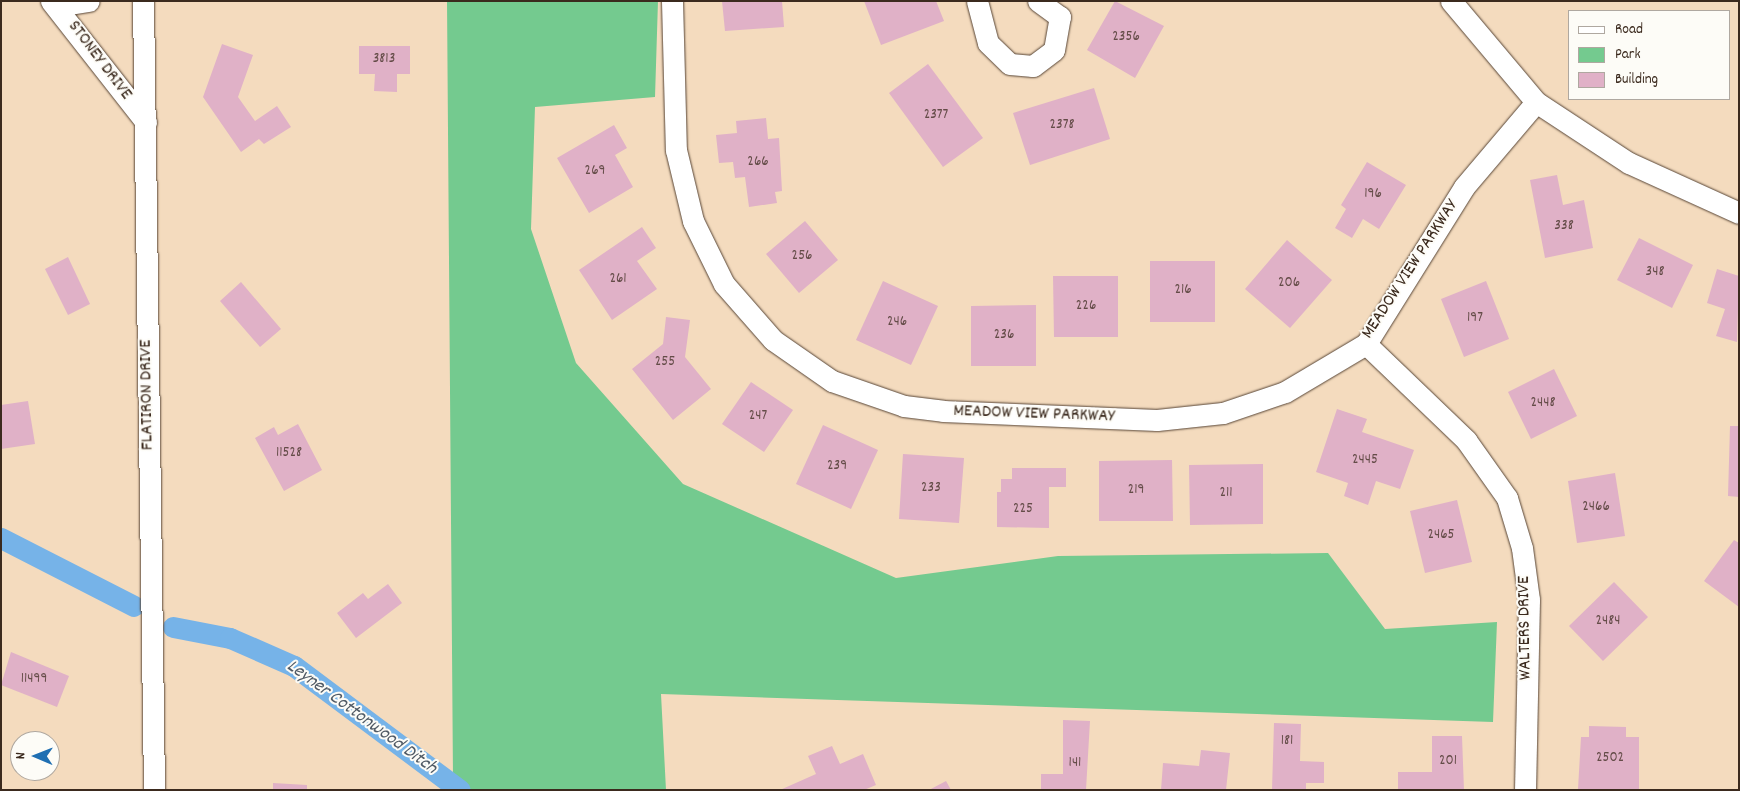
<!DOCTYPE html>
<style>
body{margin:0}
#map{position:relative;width:1740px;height:791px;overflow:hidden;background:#f4dbbe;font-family:Dekko,sans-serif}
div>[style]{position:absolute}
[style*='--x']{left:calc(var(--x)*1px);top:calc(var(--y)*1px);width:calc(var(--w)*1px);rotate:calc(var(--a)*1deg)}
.green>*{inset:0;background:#74ca8f}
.canal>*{height:21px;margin:-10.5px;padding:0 10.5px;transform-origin:10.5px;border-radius:10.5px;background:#76b3e8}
.building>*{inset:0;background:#e0b1c7}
.roads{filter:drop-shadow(0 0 1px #574536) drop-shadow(0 0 1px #574536)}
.minor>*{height:21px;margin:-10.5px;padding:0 10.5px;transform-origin:10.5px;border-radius:10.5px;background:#fff}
span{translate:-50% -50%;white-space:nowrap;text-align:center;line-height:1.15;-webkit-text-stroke:4px #fdfcf7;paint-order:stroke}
.number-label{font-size:15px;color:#644c48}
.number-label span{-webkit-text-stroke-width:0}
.street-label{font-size:18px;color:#3b2a1e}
.water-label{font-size:19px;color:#505a65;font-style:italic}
.frame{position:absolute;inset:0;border:2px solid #3b2a1e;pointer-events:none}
.legend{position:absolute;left:1568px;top:10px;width:162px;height:90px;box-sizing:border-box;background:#fdfcf7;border:1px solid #afa8a0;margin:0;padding:6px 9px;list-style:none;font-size:15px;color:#3b2a1e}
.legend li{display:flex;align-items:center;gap:10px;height:25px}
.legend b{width:25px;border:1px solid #afa8a0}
.north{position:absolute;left:10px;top:731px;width:50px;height:50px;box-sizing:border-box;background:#fdfcf7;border:1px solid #afa8a0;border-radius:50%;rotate:271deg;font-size:14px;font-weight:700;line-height:20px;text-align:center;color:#3b2a1e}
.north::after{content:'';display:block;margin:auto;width:18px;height:22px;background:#1f6fb2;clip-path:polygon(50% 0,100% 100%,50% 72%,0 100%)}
</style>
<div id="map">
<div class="green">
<i style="clip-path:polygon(447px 1px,658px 1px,655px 97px,535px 107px,531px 229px,576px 363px,683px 484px,896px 578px,1058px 556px,1328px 553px,1385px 629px,1497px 622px,1493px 722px,661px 694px,666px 790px,468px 790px,453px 779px)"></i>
</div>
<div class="canal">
<i style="--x:1;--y:538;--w:149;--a:27.1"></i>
<i style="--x:173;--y:627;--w:58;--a:10.9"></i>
<i style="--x:230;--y:638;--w:70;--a:23.6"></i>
<i style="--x:294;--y:666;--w:207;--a:36.8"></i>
</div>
<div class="building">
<i style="clip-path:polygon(722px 1px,782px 1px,784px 27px,725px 31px)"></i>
<i style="clip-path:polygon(864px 1px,936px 1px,944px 21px,881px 45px)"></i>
<i style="clip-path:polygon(1115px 1px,1164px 26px,1135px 78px,1087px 50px)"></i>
<i style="clip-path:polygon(222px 44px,253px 55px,238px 97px,255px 121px,277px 106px,291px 127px,264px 144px,259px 139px,241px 152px,203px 97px)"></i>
<i style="clip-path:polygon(359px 46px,410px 46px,410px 74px,397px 74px,397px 92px,374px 91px,375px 74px,359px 74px)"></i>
<i style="clip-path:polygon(928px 64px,983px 138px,943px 167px,889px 93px)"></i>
<i style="clip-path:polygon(1094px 88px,1110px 139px,1030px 165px,1013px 113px)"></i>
<i style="clip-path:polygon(766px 118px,768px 139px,779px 138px,782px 191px,775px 192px,777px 203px,749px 207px,745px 177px,735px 178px,733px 162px,719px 163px,716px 135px,737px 133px,736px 121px)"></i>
<i style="clip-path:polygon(614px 125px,627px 148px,615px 155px,633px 187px,589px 213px,557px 158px)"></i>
<i style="clip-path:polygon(1367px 162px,1406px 185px,1379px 229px,1363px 219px,1352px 238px,1335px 228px,1346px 209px,1341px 205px)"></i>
<i style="clip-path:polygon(1557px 175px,1563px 205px,1584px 200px,1593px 248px,1545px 258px,1530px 180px)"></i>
<i style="clip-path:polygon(805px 221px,838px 260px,799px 293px,766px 254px)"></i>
<i style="clip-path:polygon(642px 227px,656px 248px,637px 261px,657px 289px,612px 320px,579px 270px)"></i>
<i style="clip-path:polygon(1639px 238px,1693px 265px,1672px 308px,1617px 280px)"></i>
<i style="clip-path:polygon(1287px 240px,1332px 280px,1290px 328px,1245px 289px)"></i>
<i style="clip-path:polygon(68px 257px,90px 304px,68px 315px,45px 269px)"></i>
<i style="clip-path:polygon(1150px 261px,1215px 261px,1215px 322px,1150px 322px)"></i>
<i style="clip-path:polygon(1717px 269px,1739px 276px,1737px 342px,1716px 336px,1725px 309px,1707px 303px)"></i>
<i style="clip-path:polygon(1053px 276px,1118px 276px,1118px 337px,1054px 337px)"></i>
<i style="clip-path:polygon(883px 281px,938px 306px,911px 365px,856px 340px)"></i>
<i style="clip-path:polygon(1486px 281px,1509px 339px,1464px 357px,1441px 299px)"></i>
<i style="clip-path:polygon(241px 282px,281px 329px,260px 347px,220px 301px)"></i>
<i style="clip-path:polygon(1036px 305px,1036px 366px,971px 366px,971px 306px)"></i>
<i style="clip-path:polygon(666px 317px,690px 320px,685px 357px,711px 389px,673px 420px,632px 369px,663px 344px)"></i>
<i style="clip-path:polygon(1554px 369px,1577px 416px,1531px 439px,1508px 392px)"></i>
<i style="clip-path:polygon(751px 382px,793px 410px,764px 452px,722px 424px)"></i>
<i style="clip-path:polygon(28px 401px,35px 444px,1px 449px,1px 405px)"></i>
<i style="clip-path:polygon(1337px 409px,1367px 419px,1362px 432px,1414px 450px,1400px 489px,1376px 481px,1368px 505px,1344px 496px,1348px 483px,1316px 472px)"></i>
<i style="clip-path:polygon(298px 424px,322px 470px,284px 491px,255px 438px,274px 427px,278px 435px)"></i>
<i style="clip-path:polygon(823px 425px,878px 450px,851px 509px,796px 484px)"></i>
<i style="clip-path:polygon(1730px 426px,1739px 426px,1739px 497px,1728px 496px)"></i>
<i style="clip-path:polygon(903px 454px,964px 458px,959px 523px,899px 519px)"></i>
<i style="clip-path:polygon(1172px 460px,1173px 521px,1099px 521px,1099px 461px)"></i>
<i style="clip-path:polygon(1263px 464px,1263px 524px,1190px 525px,1189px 465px)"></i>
<i style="clip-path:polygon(1012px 468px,1066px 468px,1066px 487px,1049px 487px,1049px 528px,997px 527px,997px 492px,1001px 492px,1001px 479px,1012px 479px)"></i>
<i style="clip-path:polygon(1615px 473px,1625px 536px,1577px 543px,1568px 481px)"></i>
<i style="clip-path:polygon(1457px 500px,1472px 562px,1425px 573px,1410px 511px)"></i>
<i style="clip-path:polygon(1734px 540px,1739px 543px,1739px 607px,1704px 581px)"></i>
<i style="clip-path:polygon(1614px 582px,1648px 617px,1603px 661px,1569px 626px)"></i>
<i style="clip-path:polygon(388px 584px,402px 603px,356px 638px,337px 613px,363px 593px,368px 599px)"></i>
<i style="clip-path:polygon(11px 652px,69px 676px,57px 707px,1px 685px)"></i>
<i style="clip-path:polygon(1063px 720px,1090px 721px,1086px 790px,1041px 790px,1041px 774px,1063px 774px)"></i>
<i style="clip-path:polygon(1274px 723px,1301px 724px,1300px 761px,1324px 762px,1324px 783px,1306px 783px,1306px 790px,1272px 790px)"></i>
<i style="clip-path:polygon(1589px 726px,1626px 727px,1626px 737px,1639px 737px,1639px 790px,1578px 789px,1581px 737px,1589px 737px)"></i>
<i style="clip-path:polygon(1432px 736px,1462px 736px,1464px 790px,1398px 790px,1398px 772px,1432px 772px)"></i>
<i style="clip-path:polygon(832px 746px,840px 764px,863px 754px,876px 785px,864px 790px,780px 790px,816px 774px,808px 756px)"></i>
<i style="clip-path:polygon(1201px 750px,1230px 753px,1226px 790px,1161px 790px,1163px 763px,1199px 766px)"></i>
<i style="clip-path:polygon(946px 781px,951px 790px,929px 790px)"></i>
<i style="clip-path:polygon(273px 783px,307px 785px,307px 790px,273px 790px)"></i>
</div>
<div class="roads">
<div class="minor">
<i style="--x:51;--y:1;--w:154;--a:51.9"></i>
<i style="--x:143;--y:1;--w:789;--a:89.2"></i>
<i style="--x:672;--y:1;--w:149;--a:88.5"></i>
<i style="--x:676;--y:150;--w:73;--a:76.5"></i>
<i style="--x:693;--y:221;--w:70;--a:63.8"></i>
<i style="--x:724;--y:284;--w:74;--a:48.8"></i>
<i style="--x:773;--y:340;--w:72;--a:34.8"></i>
<i style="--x:832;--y:381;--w:76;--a:19.1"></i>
<i style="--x:904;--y:406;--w:39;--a:7"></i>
<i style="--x:943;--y:411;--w:214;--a:2.4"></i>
<i style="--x:1157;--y:420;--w:66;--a:-6.1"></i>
<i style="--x:1223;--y:413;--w:65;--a:-18.7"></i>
<i style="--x:1285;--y:392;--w:94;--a:-30.7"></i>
<i style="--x:1366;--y:344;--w:185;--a:-58"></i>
<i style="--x:1464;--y:187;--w:111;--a:-49.7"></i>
<i style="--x:977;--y:1;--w:43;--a:75.3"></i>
<i style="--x:988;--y:43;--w:30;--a:44"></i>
<i style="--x:1010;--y:64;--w:23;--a:5"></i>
<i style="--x:1033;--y:66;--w:26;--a:-37"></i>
<i style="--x:1054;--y:50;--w:34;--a:-80"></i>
<i style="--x:1060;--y:17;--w:27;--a:-144"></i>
<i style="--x:1451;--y:1;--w:132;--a:49.9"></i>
<i style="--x:1536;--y:102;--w:111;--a:33.3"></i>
<i style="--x:1629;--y:163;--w:121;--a:24.4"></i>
<i style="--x:57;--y:6;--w:32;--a:-9"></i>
<i style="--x:1366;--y:344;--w:139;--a:43.8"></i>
<i style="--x:1466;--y:440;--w:71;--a:54.7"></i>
<i style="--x:1507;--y:498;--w:52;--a:73.3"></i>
<i style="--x:1522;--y:548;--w:52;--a:82.3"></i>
<i style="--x:1529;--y:600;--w:190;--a:91.2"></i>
</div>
</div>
<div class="number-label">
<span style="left:1126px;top:38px">2356</span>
<span style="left:384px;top:60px">3813</span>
<span style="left:936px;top:116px">2377</span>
<span style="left:1062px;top:126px">2378</span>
<span style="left:758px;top:163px">266</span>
<span style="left:595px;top:172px">269</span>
<span style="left:1373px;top:195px">196</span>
<span style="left:1564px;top:227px">338</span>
<span style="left:802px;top:257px">256</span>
<span style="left:1655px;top:273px">348</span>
<span style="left:618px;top:280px">261</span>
<span style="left:1289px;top:284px">206</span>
<span style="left:1183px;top:291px">216</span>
<span style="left:1086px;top:307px">226</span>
<span style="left:1475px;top:319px">197</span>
<span style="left:897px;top:323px">246</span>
<span style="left:1004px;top:336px">236</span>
<span style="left:665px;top:363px">255</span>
<span style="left:1543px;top:404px">2448</span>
<span style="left:758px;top:417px">247</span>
<span style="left:289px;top:454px">11528</span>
<span style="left:1365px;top:461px">2445</span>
<span style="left:837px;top:467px">239</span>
<span style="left:931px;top:489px">233</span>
<span style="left:1136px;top:491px">219</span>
<span style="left:1226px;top:494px">211</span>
<span style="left:1596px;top:508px">2466</span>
<span style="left:1023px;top:510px">225</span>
<span style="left:1441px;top:536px">2465</span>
<span style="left:1608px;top:622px">2484</span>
<span style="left:34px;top:680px">11499</span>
<span style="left:1287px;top:742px">181</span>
<span style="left:1610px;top:759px">2502</span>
<span style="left:1448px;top:762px">201</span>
<span style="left:1075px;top:764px">141</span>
</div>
<div class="street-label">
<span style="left:99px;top:61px;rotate:53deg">STONEY DRIVE</span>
<span style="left:1411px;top:270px;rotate:-57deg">MEADOW VIEW PARKWAY</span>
<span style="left:148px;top:395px;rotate:-91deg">FLATIRON DRIVE</span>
<span style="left:1034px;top:415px;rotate:2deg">MEADOW VIEW PARKWAY</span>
<span style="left:1526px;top:628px;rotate:-91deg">WALTERS DRIVE</span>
</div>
<div class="water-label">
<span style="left:361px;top:718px;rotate:36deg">Leyner Cottonwood Ditch</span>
</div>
<div class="frame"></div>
<ul class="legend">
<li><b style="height:6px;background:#fff"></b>Road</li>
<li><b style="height:14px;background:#74ca8f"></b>Park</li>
<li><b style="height:14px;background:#e0b1c7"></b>Building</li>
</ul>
<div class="north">N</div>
</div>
